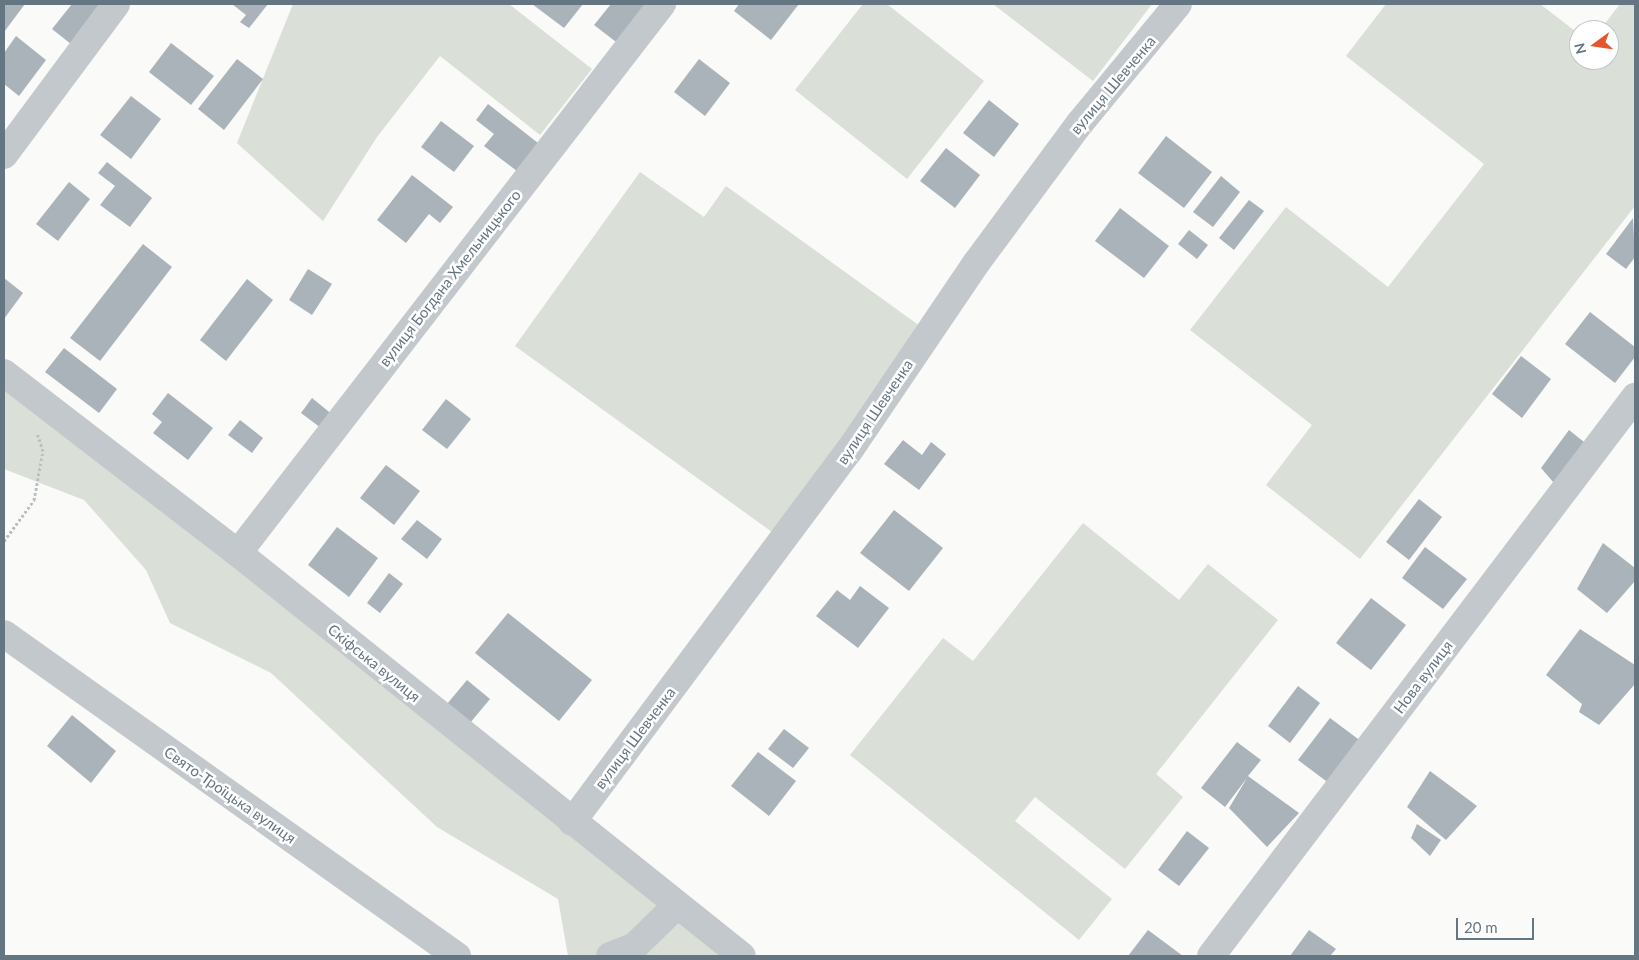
<!DOCTYPE html>
<meta charset="utf-8">
<style>
body{margin:0}
#map{position:relative;width:1639px;height:960px;overflow:hidden;background:#fafaf8;font-family:Lato,sans-serif}
div>[style]{position:absolute}
[style*='--x']{left:calc(var(--x)*1px);top:calc(var(--y)*1px);width:calc(var(--w)*1px);rotate:calc(var(--a)*1deg)}
.green>*{inset:0;background:#dadfd7}
.building>*{inset:0;background:#aab3b9}
.path>*{height:3px;margin-top:-1.5px;transform-origin:0;background:repeating-linear-gradient(90deg,#bbbfc2 0 2.5px,transparent 0 5px)}
.minor>*{height:28px;margin:-14px;padding:0 14px;transform-origin:14px;border-radius:14px;background:#c3c8cc}
span{translate:-50% -50%;white-space:nowrap;text-align:center;line-height:1.15;-webkit-text-stroke:5px #fff;paint-order:stroke}
.street-label{font-size:15px;color:#657683}
.frame{position:absolute;inset:0;border:5px solid #657683;pointer-events:none}
.north{position:absolute;left:1569px;top:20px;width:50px;height:50px;box-sizing:border-box;background:#fff;border:1px solid #c1c8cd;border-radius:50%;rotate:256deg;font-size:14px;font-weight:700;line-height:20px;text-align:center;color:#657683}
.north::after{content:'';display:block;margin:auto;width:18px;height:22px;background:#e4572e;clip-path:polygon(50% 0,100% 100%,50% 72%,0 100%)}
.scale{position:absolute;left:1456px;top:918px;width:78px;height:22px;box-sizing:border-box;border:2px solid #657683;border-top:0;padding-left:6px;font-size:15px;line-height:18px;white-space:nowrap;color:#657683;-webkit-text-stroke:4px #fff;paint-order:stroke}
</style>
<div id="map">
<div class="green">
<i style="clip-path:polygon(293px 4px,509px 4px,592px 69px,540px 135px,440px 56px,377px 137px,323px 221px,237px 143px)"></i>
<i style="clip-path:polygon(863px 4px,887px 4px,984px 81px,907px 179px,795px 90px)"></i>
<i style="clip-path:polygon(993px 4px,1152px 4px,1093px 81px)"></i>
<i style="clip-path:polygon(1386px 4px,1540px 4px,1579px 34px,1579px 60px,1609px 60px,1609px 30px,1600px 30px,1620px 4px,1635px 4px,1635px 206px,1360px 559px,1266px 485px,1312px 425px,1190px 330px,1286px 207px,1388px 287px,1484px 164px,1346px 56px)"></i>
<i style="clip-path:polygon(640px 172px,704px 217px,726px 186px,924px 329px,776px 535px,515px 346px)"></i>
<i style="clip-path:polygon(4px 373px,740px 956px,568px 956px,558px 899px,437px 827px,271px 673px,170px 623px,146px 570px,84px 500px,4px 469px)"></i>
<i style="clip-path:polygon(1083px 523px,1179px 600px,1208px 564px,1278px 620px,1156px 774px,1183px 797px,1125px 869px,1035px 797px,1015px 821px,1112px 899px,1079px 940px,850px 755px,943px 638px,973px 661px)"></i>
</div>
<div class="building">
<i style="clip-path:polygon(4px 4px,25px 4px,4px 32px)"></i>
<i style="clip-path:polygon(72px 4px,106px 4px,76px 48px,52px 29px)"></i>
<i style="clip-path:polygon(232px 4px,268px 4px,249px 28px,240px 22px,246px 15px)"></i>
<i style="clip-path:polygon(532px 4px,583px 4px,564px 28px)"></i>
<i style="clip-path:polygon(611px 4px,645px 4px,649px 7px,620px 45px,594px 25px)"></i>
<i style="clip-path:polygon(739px 4px,799px 4px,771px 40px,734px 11px)"></i>
<i style="clip-path:polygon(16px 36px,46px 60px,19px 96px,4px 84px,4px 53px)"></i>
<i style="clip-path:polygon(171px 43px,214px 76px,191px 105px,149px 72px)"></i>
<i style="clip-path:polygon(237px 59px,263px 79px,224px 130px,198px 109px)"></i>
<i style="clip-path:polygon(699px 59px,730px 83px,705px 116px,674px 92px)"></i>
<i style="clip-path:polygon(131px 96px,161px 119px,131px 159px,100px 135px)"></i>
<i style="clip-path:polygon(989px 100px,1019px 124px,994px 157px,963px 133px)"></i>
<i style="clip-path:polygon(488px 104px,538px 143px,517px 171px,484px 146px,494px 134px,476px 120px)"></i>
<i style="clip-path:polygon(441px 121px,474px 146px,454px 172px,421px 147px)"></i>
<i style="clip-path:polygon(1166px 136px,1212px 172px,1184px 208px,1138px 173px)"></i>
<i style="clip-path:polygon(946px 148px,980px 175px,955px 208px,920px 181px)"></i>
<i style="clip-path:polygon(107px 162px,152px 198px,130px 227px,100px 205px,115px 186px,98px 173px)"></i>
<i style="clip-path:polygon(412px 175px,453px 207px,440px 223px,429px 214px,406px 243px,377px 220px)"></i>
<i style="clip-path:polygon(1221px 176px,1240px 192px,1213px 227px,1193px 212px)"></i>
<i style="clip-path:polygon(69px 182px,90px 199px,58px 241px,36px 224px)"></i>
<i style="clip-path:polygon(1249px 200px,1264px 211px,1234px 250px,1219px 238px)"></i>
<i style="clip-path:polygon(1120px 208px,1169px 246px,1144px 278px,1095px 241px)"></i>
<i style="clip-path:polygon(1633px 218px,1635px 257px,1626px 269px,1606px 254px)"></i>
<i style="clip-path:polygon(1189px 230px,1208px 245px,1197px 259px,1178px 244px)"></i>
<i style="clip-path:polygon(143px 244px,172px 267px,100px 361px,70px 338px)"></i>
<i style="clip-path:polygon(308px 269px,332px 284px,312px 315px,289px 300px)"></i>
<i style="clip-path:polygon(4px 278px,23px 293px,4px 319px)"></i>
<i style="clip-path:polygon(247px 279px,273px 300px,226px 361px,200px 340px)"></i>
<i style="clip-path:polygon(1590px 312px,1635px 347px,1635px 357px,1615px 383px,1565px 344px)"></i>
<i style="clip-path:polygon(64px 348px,117px 389px,99px 413px,45px 372px)"></i>
<i style="clip-path:polygon(1521px 356px,1551px 379px,1522px 418px,1492px 394px)"></i>
<i style="clip-path:polygon(168px 393px,213px 428px,188px 460px,153px 433px,162px 422px,152px 414px)"></i>
<i style="clip-path:polygon(312px 398px,339px 420px,329px 434px,301px 413px)"></i>
<i style="clip-path:polygon(446px 399px,471px 419px,447px 449px,422px 430px)"></i>
<i style="clip-path:polygon(240px 420px,263px 438px,252px 453px,228px 435px)"></i>
<i style="clip-path:polygon(1569px 430px,1584px 442px,1554px 483px,1541px 468px)"></i>
<i style="clip-path:polygon(903px 440px,922px 455px,931px 442px,946px 454px,919px 490px,884px 464px)"></i>
<i style="clip-path:polygon(386px 465px,420px 491px,394px 525px,360px 498px)"></i>
<i style="clip-path:polygon(1419px 499px,1442px 517px,1409px 560px,1386px 542px)"></i>
<i style="clip-path:polygon(894px 510px,943px 548px,909px 591px,860px 553px)"></i>
<i style="clip-path:polygon(417px 520px,442px 539px,427px 559px,401px 539px)"></i>
<i style="clip-path:polygon(337px 527px,378px 558px,349px 597px,308px 565px)"></i>
<i style="clip-path:polygon(1603px 543px,1635px 568px,1635px 581px,1607px 613px,1577px 589px)"></i>
<i style="clip-path:polygon(1425px 547px,1467px 579px,1443px 609px,1402px 578px)"></i>
<i style="clip-path:polygon(389px 573px,403px 584px,380px 613px,367px 603px)"></i>
<i style="clip-path:polygon(860px 586px,889px 608px,858px 648px,816px 616px,837px 590px,850px 600px)"></i>
<i style="clip-path:polygon(1371px 598px,1406px 625px,1371px 670px,1336px 643px)"></i>
<i style="clip-path:polygon(508px 613px,592px 680px,559px 721px,475px 653px)"></i>
<i style="clip-path:polygon(1580px 629px,1635px 665px,1635px 684px,1599px 725px,1579px 712px,1582px 704px,1546px 675px)"></i>
<i style="clip-path:polygon(467px 680px,490px 699px,470px 723px,447px 704px)"></i>
<i style="clip-path:polygon(1298px 686px,1320px 703px,1290px 743px,1268px 726px)"></i>
<i style="clip-path:polygon(72px 715px,116px 751px,91px 783px,47px 746px)"></i>
<i style="clip-path:polygon(1330px 718px,1362px 742px,1330px 784px,1298px 760px)"></i>
<i style="clip-path:polygon(784px 729px,809px 748px,793px 768px,768px 749px)"></i>
<i style="clip-path:polygon(1237px 742px,1261px 760px,1248px 776px,1299px 813px,1267px 847px,1229px 808px,1247px 778px,1225px 807px,1201px 788px)"></i>
<i style="clip-path:polygon(758px 752px,796px 781px,769px 816px,731px 786px)"></i>
<i style="clip-path:polygon(1430px 771px,1477px 806px,1446px 840px,1407px 807px)"></i>
<i style="clip-path:polygon(1417px 824px,1441px 840px,1430px 856px,1411px 838px)"></i>
<i style="clip-path:polygon(1187px 831px,1209px 848px,1179px 886px,1158px 870px)"></i>
<i style="clip-path:polygon(1148px 930px,1183px 956px,1128px 956px)"></i>
<i style="clip-path:polygon(1309px 930px,1336px 949px,1330px 956px,1290px 956px)"></i>
</div>
<div class="path">
<i style="--x:4;--y:541;--w:51;--a:-53.8"></i>
<i style="--x:34;--y:500;--w:50;--a:-79.6"></i>
<i style="--x:43;--y:451;--w:19;--a:-108"></i>
</div>
<div class="minor">
<i style="--x:4;--y:155;--w:188;--a:-53.4"></i>
<i style="--x:4;--y:373;--w:295;--a:37.6"></i>
<i style="--x:238;--y:553;--w:645;--a:38.65"></i>
<i style="--x:238;--y:553;--w:694;--a:-52.32"></i>
<i style="--x:4;--y:634;--w:556;--a:35.41"></i>
<i style="--x:572;--y:822;--w:463;--a:-53.3"></i>
<i style="--x:849;--y:451;--w:228;--a:-55.9"></i>
<i style="--x:977;--y:262;--w:173;--a:-53.5"></i>
<i style="--x:1080;--y:123;--w:154;--a:-50.5"></i>
<i style="--x:610;--y:956;--w:26;--a:-21"></i>
<i style="--x:634;--y:947;--w:59;--a:-44.3"></i>
<i style="--x:1211;--y:956;--w:702;--a:-52.82"></i>
</div>
<div class="street-label">
<span style="left:1113px;top:85px;rotate:-50deg">вулиця Шевченка</span>
<span style="left:450px;top:278px;rotate:-52deg">вулиця Богдана Хмельницького</span>
<span style="left:875px;top:412px;rotate:-56deg">вулиця Шевченка</span>
<span style="left:374px;top:663px;rotate:39deg">Скіфська вулиця</span>
<span style="left:1423px;top:677px;rotate:-53deg">Нова вулиця</span>
<span style="left:635px;top:738px;rotate:-53deg">вулиця Шевченка</span>
<span style="left:230px;top:795px;rotate:35deg">Свято-Троїцька вулиця</span>
</div>
<div class="frame"></div>
<div class="north">N</div>
<div class="scale">20 m</div>
</div>
